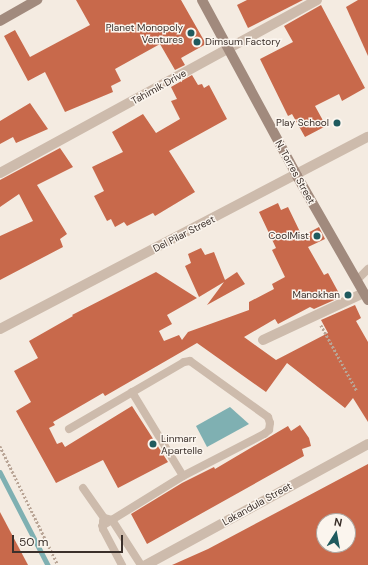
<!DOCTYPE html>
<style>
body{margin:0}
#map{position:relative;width:368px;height:565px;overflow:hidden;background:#f4ebe1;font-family:"DM Sans",sans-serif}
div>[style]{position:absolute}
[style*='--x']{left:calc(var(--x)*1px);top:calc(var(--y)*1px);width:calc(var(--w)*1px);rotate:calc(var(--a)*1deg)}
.water>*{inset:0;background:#7fb0b2}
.stream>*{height:4.5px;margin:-2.25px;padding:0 2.25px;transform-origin:2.25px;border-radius:2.25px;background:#7fb0b2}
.building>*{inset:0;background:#c8694b}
.path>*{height:2.5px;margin-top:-1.25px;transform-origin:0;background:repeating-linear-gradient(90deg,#b9a596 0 2px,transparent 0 4px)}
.lane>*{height:8px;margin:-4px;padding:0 4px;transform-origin:4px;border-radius:4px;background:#cdbbac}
.street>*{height:10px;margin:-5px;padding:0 5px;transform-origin:5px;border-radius:5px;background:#cdbbac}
.secondary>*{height:10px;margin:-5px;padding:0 5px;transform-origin:5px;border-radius:5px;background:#a18a7d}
.dots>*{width:11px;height:11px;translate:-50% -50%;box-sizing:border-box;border:2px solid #fbf5ee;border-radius:50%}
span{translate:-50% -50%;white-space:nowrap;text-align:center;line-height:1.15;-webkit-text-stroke:3px #fbf5ee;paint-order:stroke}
.poi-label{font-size:10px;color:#3b302b}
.right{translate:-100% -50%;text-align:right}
.left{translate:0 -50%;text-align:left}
.street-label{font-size:10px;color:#3b302b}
.north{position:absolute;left:316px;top:513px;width:40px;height:40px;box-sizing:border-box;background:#fbf5ee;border:1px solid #aea6a0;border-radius:50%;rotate:11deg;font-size:11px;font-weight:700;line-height:16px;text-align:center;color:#3b302b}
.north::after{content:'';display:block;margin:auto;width:14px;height:18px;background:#1f5a5e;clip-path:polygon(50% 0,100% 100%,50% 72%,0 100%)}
.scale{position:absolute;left:12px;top:535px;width:111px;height:18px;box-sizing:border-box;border:2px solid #3b302b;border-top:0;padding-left:5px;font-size:12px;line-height:14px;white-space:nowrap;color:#3b302b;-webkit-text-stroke:3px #fbf5ee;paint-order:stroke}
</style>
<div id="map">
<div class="water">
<i style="clip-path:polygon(230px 407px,249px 424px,207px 447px,196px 426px)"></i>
</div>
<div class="stream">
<i style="--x:0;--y:472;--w:105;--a:62.7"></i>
</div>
<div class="building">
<i style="clip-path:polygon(76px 0,181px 0,206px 44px,181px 58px,185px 65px,175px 70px,160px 44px,115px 69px,121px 81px,111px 86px,113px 92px,65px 112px,45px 72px,28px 81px,4px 36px,15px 30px,30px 57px,90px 25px)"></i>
<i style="clip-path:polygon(247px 0,303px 0,248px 28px,237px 5px)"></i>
<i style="clip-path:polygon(358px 0,368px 0,368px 56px,346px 7px)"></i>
<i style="clip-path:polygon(321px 5px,365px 88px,342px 101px,339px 94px,315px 106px,326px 126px,305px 137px,292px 114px,288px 116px,260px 59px,293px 42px,284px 26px)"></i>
<i style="clip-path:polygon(192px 75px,198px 85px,202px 84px,204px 88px,209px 85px,227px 119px,169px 151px,195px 192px,155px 216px,153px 213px,127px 226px,124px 222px,115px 227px,111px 219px,107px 221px,94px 196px,104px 191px,92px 167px,123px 152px,112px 132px,143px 114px,156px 133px,180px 119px,171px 101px,177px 99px,171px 87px)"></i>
<i style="clip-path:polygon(30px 103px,48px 129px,16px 143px,13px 137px,0 144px,0 121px)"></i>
<i style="clip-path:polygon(60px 148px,73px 167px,37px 185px,67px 234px,60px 239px,63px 247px,0 280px,0 236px,33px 221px,19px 194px,0 207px,0 180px)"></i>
<i style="clip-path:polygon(278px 203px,281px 210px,288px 207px,302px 236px,319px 227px,325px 239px,308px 247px,324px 275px,328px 273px,341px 297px,314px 309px,310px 307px,278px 324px,275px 319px,244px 337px,276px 360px,328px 333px,321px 320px,355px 305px,361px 318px,356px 321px,368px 342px,368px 422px,353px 398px,345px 408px,287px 363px,266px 392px,197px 343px,105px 396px,103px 393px,53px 422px,55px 425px,49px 428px,57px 444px,62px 442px,65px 447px,132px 406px,168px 462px,118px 488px,103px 460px,56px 483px,16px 411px,31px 402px,14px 371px,38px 358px,29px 341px,73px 316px,72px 315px,156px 272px,197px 298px,167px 315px,172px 324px,159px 331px,164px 341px,179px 335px,182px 340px,188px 332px,249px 310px,249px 302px,274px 289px,272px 284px,285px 277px,272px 250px,276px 248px,259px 212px)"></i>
<i style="clip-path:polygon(201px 248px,205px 255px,214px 252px,225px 280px,237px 272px,245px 284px,207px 305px,224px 282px,199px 297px,185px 266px,191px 263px,188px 254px)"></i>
<i style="clip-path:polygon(300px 425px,309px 438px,311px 446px,302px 449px,304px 456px,147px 544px,131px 514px,182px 483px,214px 467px,215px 469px,288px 426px,291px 431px)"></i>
<i style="clip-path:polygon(evenodd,368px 464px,368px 565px,172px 565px,208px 549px,368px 464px,324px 521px,348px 521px,348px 545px,324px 545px,324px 521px)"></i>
<i style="clip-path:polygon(0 512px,28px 565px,0 565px)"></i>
</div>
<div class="path">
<i style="--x:321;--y:325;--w:75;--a:61.4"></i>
<i style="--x:0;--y:446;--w:132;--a:64"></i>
</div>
<div class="lane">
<i style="--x:357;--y:280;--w:16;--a:-45"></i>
<i style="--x:132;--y:392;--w:98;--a:58.7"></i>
<i style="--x:69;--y:429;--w:133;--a:-30.2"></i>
<i style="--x:184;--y:362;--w:6;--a:-9"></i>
<i style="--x:190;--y:361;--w:96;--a:35.7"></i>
<i style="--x:268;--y:417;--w:6;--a:72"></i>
<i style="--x:270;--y:423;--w:7;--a:98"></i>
<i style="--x:269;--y:430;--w:6;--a:141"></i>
<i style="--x:264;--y:434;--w:91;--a:152.6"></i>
<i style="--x:183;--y:476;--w:95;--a:148.3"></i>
<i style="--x:83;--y:488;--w:37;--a:55"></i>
<i style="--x:104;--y:518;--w:8;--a:14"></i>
<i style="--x:112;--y:520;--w:54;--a:57.2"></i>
<i style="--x:103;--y:521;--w:8;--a:90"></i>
<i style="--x:103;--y:529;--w:41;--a:62.2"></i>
</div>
<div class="street">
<i style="--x:0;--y:173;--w:361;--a:-28.6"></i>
<i style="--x:0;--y:329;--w:415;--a:-27.6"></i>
<i style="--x:263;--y:340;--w:111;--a:-25"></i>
<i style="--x:146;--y:565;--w:253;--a:-28.6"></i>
</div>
<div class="secondary">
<i style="--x:202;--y:0;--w:200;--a:61.6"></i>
<i style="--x:297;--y:176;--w:143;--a:60.2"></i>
<i style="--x:0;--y:21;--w:43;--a:-29.6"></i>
</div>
<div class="dots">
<i style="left:191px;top:33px;background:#1f5a5e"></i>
<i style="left:197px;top:42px;background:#1f5a5e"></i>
<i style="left:337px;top:123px;background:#1f5a5e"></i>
<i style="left:317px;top:236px;background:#1f5a5e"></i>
<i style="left:348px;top:295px;background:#1f5a5e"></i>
<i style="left:153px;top:444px;background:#1f5a5e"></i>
</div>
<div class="poi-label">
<span class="right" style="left:183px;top:33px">Planet Monopoly<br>Ventures</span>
<span class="left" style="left:205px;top:42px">Dimsum Factory</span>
<span class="right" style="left:329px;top:123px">Play School</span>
<span class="right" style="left:309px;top:236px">CoolMist</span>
<span class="right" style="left:340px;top:295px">Manokhan</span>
<span class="left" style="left:161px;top:444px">Linmarr<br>Apartelle</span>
</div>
<div class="street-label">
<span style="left:159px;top:87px;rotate:-29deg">Tahimik Drive</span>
<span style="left:295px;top:172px;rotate:61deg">N. Torres Street</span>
<span style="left:184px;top:234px;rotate:-27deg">Del Pilar Street</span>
<span style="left:257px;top:504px;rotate:-29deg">Lakandula Street</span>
</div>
<div class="north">N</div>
<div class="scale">50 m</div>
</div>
